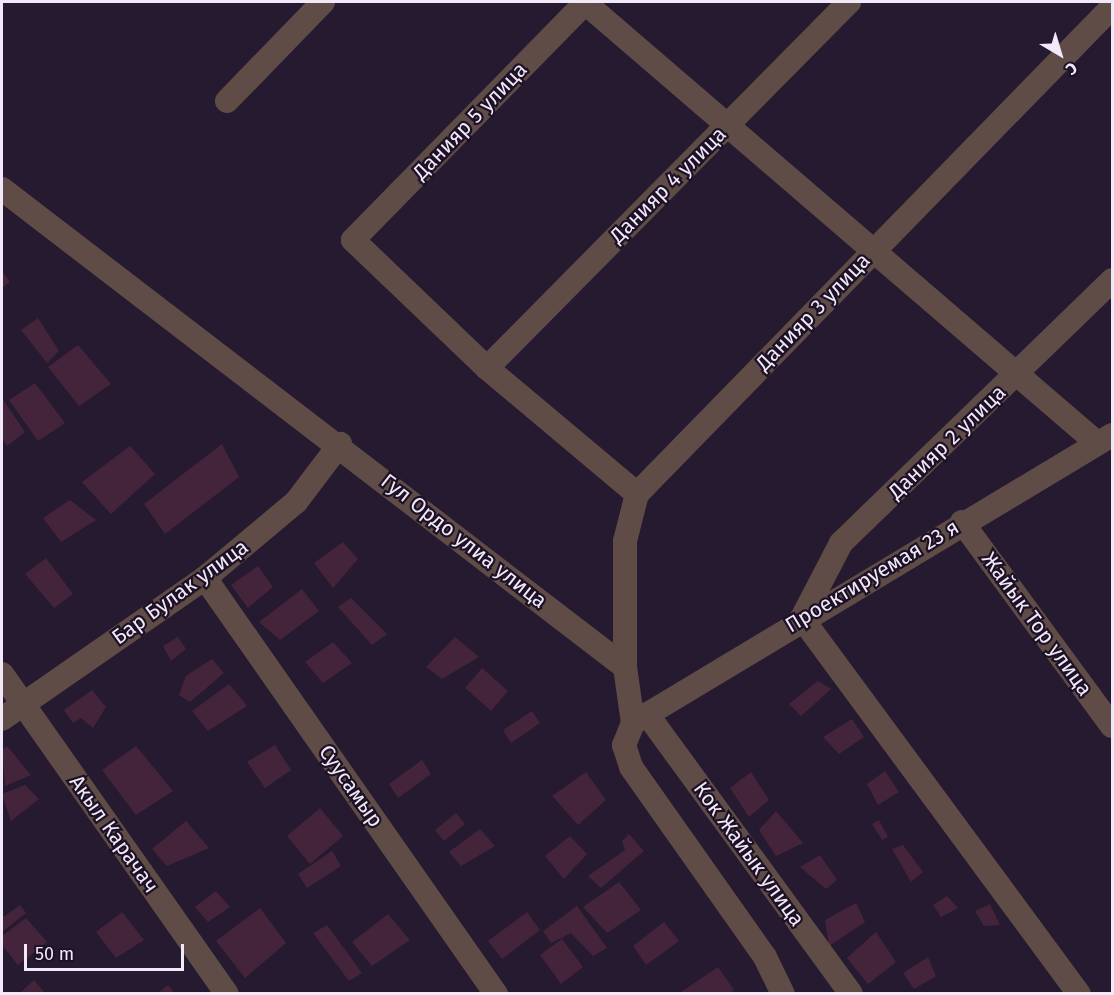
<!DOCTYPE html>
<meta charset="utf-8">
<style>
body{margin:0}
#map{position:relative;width:1114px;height:995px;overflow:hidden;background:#261a30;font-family:"Fira Sans",sans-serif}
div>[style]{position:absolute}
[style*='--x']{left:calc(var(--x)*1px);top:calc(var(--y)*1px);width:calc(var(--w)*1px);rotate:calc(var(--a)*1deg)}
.building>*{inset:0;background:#44243b}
.minor>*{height:24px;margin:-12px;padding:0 12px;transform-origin:12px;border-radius:12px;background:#5f4c46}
span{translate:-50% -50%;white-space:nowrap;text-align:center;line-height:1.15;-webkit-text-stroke:4.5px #1d1126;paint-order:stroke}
.street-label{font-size:21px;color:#f1e9f9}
.frame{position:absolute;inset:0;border:3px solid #f1e9f9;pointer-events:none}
.north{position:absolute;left:1030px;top:24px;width:60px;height:60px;-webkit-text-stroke:4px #1d1126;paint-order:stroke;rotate:142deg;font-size:16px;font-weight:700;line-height:24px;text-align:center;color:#f1e9f9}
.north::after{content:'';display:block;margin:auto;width:21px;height:27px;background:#f1e9f9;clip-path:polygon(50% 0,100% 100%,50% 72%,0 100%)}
.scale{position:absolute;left:24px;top:944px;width:160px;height:27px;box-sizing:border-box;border:3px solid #f1e9f9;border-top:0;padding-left:8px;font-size:18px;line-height:21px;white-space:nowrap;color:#f1e9f9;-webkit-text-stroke:4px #1d1126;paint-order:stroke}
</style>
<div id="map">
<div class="building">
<i style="clip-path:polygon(2px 271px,10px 282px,2px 288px)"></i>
<i style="clip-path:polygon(38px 318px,59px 351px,47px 363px,21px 330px)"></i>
<i style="clip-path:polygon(78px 345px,111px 384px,79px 406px,48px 367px)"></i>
<i style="clip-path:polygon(35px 383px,65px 423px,38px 441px,9px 400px)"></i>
<i style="clip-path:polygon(2px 398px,25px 432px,7px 446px,2px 439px)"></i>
<i style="clip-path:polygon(222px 444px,239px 477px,165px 534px,144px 504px)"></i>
<i style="clip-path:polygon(130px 446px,155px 474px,111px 514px,82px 482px)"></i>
<i style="clip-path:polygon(70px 500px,96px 520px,61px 542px,43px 518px)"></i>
<i style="clip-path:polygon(343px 542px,358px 559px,333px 588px,314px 563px)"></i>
<i style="clip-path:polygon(46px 558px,73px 594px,54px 608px,25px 574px)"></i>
<i style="clip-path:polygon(258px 566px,273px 587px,248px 608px,231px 585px)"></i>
<i style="clip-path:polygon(302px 589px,319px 611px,280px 640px,259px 622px)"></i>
<i style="clip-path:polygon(351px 598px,387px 634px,372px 645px,338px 607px)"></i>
<i style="clip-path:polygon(178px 637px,186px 649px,171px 661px,163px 646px)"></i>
<i style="clip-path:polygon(455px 637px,479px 657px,442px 679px,426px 667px)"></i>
<i style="clip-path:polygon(333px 642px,352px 663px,323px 683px,305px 662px)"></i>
<i style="clip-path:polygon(212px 659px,224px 673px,190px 702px,179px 695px,186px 676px)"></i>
<i style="clip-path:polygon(482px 668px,508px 691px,491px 711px,465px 688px)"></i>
<i style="clip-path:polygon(818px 681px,831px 689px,801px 716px,789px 704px)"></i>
<i style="clip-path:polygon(229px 684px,247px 706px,208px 731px,192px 711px)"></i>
<i style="clip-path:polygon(92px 690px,106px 707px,93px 728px,81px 718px,73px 723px,64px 710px)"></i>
<i style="clip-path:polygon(532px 711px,540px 723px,511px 743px,503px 730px)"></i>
<i style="clip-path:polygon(852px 719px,864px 737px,839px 754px,823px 737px)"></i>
<i style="clip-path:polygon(275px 745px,291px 770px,265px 788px,247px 762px)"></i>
<i style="clip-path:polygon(7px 746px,31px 775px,5px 786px,2px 750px)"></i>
<i style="clip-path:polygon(136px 746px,173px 791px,136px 815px,102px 770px)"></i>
<i style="clip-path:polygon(422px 760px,431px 774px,398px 798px,389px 784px)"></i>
<i style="clip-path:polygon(885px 771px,899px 792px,878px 805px,867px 784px)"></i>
<i style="clip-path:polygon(586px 772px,606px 800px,578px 825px,552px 796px)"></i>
<i style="clip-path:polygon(751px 772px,769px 800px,749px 817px,730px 788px)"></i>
<i style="clip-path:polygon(25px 785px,39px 799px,11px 821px,2px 794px)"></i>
<i style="clip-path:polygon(320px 808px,343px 836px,310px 864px,287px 836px)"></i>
<i style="clip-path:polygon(776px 811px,803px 843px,776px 856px,759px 830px)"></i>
<i style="clip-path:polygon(456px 813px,465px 824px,444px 841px,435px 830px)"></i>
<i style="clip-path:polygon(879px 820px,888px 837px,882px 840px,872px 824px)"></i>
<i style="clip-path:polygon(186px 821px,209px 848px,167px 866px,152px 849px)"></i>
<i style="clip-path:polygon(480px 829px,495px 846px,461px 866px,449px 852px)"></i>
<i style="clip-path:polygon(629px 834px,644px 851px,601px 888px,588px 876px,625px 850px,622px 841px)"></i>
<i style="clip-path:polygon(570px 836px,587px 854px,564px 879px,545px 856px)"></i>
<i style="clip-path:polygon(903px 845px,923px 872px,911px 882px,892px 849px)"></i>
<i style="clip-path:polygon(332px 851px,341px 866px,307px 888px,298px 874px)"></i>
<i style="clip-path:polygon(820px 855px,837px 880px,826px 889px,800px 867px)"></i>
<i style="clip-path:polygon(619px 882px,641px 910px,607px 933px,583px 907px)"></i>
<i style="clip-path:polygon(216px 891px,230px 907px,208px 922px,195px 907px)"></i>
<i style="clip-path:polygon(947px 896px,958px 908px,941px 917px,933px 905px)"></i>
<i style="clip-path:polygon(856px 903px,865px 922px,829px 946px,825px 920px)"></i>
<i style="clip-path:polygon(990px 904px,1000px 925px,984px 926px,975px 911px)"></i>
<i style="clip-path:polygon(20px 905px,26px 913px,2px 932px,2px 918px)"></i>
<i style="clip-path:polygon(577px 906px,607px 948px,593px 956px,571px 933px,551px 943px,543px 931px)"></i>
<i style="clip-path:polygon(260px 908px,286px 943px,245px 978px,216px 941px)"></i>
<i style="clip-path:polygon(122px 912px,144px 940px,116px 958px,96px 932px)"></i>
<i style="clip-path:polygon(527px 912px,540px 930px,502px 959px,488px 941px)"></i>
<i style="clip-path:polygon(388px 914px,410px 940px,372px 966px,352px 942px)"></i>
<i style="clip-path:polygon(26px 918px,47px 942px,18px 965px,2px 945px,2px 936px)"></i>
<i style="clip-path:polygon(664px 922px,679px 941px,646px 965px,633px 946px)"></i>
<i style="clip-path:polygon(327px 925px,362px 973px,349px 981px,313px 933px)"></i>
<i style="clip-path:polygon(876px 932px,896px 962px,868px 984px,847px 958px)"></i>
<i style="clip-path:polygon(562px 939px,583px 967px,561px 984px,540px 955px)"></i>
<i style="clip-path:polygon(928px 957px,936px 976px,914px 989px,903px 973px)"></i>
<i style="clip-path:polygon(718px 967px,734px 990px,730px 994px,678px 994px)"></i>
<i style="clip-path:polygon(34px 980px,46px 994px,19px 994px)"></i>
<i style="clip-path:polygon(168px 985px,175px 994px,157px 994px)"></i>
</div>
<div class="minor">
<i style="--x:584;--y:2;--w:676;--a:40.68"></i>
<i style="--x:586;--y:2;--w:333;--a:134.4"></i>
<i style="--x:353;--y:240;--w:185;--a:43.7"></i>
<i style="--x:487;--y:368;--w:196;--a:40"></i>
<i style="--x:227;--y:101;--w:138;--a:-45.9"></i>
<i style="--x:2;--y:189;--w:785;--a:37.5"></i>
<i style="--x:625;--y:667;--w:57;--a:81.9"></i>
<i style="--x:633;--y:723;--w:24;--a:112"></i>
<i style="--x:624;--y:745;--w:23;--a:72"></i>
<i style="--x:631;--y:767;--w:232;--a:54.8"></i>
<i style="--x:765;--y:957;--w:41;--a:64.1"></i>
<i style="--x:487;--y:368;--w:515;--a:-45.31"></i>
<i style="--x:962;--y:522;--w:253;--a:53.7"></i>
<i style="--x:205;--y:578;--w:508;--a:55.03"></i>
<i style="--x:625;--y:667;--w:126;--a:-90"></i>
<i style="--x:625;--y:541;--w:49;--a:-75.7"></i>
<i style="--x:637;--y:494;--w:680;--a:-45.71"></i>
<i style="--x:2;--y:674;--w:391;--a:54.9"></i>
<i style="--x:647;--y:714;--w:346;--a:53.9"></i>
<i style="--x:2;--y:719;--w:247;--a:-34.8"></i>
<i style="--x:205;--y:578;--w:119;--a:-39.9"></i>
<i style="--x:296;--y:502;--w:73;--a:-52.8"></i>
<i style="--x:633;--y:723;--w:559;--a:-31.02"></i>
<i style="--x:1079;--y:994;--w:467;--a:-126.4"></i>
<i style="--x:802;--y:618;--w:85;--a:-62.5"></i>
<i style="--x:841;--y:543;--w:378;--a:-44.1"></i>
</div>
<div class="street-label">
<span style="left:470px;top:121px;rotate:-46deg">Данияр 5 улица</span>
<span style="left:668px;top:185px;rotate:-45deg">Данияр 4 улица</span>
<span style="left:813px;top:312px;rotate:-46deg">Данияр 3 улица</span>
<span style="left:947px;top:442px;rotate:-44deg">Данияр 2 улица</span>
<span style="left:464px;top:541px;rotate:38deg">Гул Ордо улиа улица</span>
<span style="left:872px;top:576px;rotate:-31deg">Проектируемая 23 я</span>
<span style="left:180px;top:592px;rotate:-36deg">Бар Булак улица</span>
<span style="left:1037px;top:624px;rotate:54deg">Жайык Тор улица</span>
<span style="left:351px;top:786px;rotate:55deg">Суусамыр</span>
<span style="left:114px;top:834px;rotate:55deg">Акыл Карачач</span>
<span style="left:749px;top:854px;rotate:54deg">Кок Жайык улица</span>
</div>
<div class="frame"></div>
<div class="north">С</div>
<div class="scale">50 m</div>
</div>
